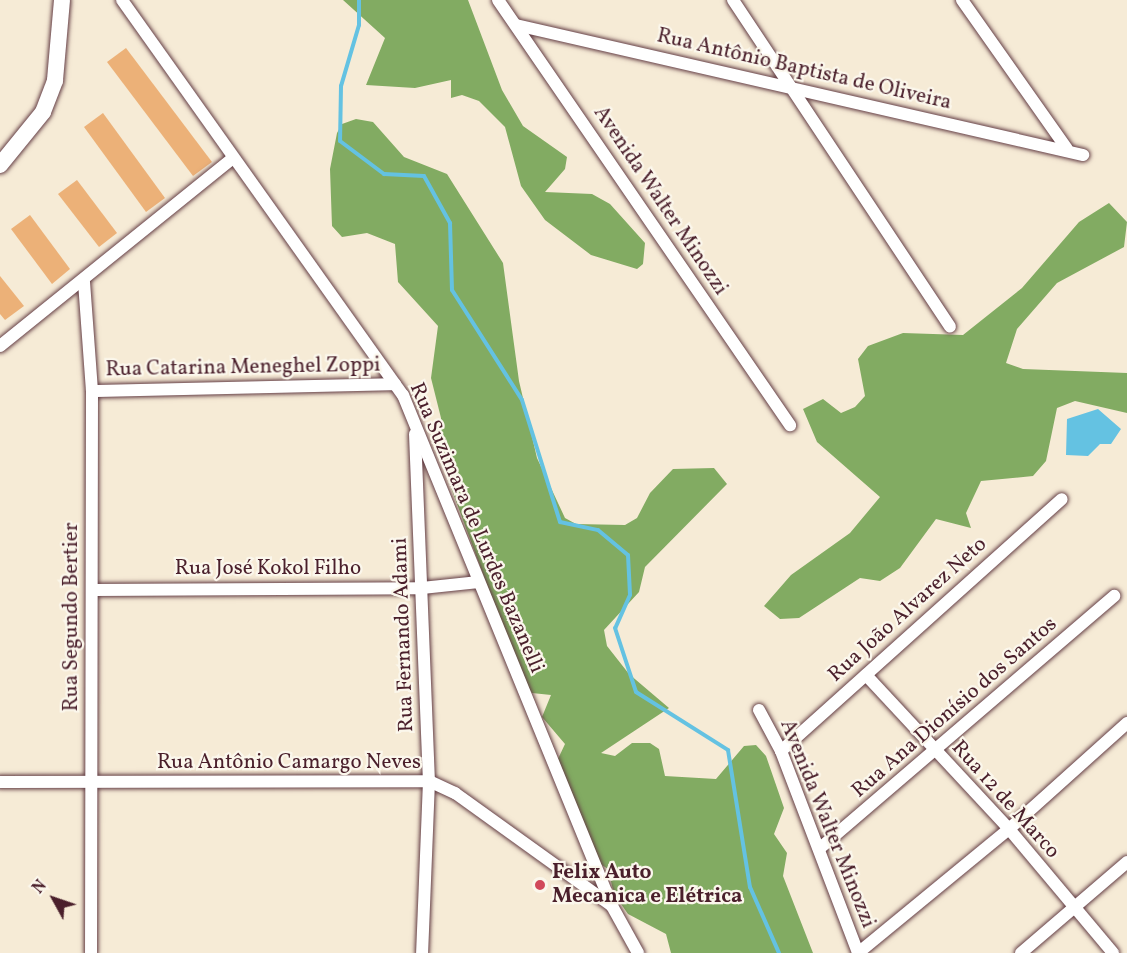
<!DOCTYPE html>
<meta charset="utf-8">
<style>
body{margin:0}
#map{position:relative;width:1127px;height:953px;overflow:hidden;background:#f6ebd6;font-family:Vollkorn,serif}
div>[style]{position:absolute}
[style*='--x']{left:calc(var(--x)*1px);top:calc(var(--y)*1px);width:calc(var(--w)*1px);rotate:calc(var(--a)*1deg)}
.forest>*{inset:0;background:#82ab62}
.water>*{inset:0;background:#64c2e2}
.stream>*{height:4px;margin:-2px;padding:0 2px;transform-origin:2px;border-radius:2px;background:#64c2e2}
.building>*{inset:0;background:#ecb178}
.roads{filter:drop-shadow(0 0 2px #643e45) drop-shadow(0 0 2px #643e45)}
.street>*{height:12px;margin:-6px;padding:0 6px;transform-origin:6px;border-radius:6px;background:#fff}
.secondary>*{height:16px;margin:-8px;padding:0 8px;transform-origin:8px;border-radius:8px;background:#fff}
.dots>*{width:16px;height:16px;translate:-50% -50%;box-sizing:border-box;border:3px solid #fbf7ec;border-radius:50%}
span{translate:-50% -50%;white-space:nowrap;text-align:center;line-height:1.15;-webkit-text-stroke:4.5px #fbf7ec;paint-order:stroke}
.street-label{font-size:21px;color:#4a1f2b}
.poi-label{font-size:21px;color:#4a1f2b;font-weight:700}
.left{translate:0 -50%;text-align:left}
.north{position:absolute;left:24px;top:869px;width:60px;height:60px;-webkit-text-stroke:4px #fbf7ec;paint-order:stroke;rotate:310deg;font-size:16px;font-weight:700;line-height:24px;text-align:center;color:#4a1f2b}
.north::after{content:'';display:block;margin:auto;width:21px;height:27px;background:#4a1f2b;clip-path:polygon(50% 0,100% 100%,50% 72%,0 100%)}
</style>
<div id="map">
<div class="forest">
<i style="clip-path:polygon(343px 0,468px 0,502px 90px,523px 126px,567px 157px,565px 169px,545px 192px,592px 194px,610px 204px,645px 243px,643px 264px,637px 269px,591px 255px,545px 220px,521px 186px,505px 127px,479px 101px,462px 95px,451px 98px,451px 80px,415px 88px,366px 85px,385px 38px)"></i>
<i style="clip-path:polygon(356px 119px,373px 122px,404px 157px,447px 174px,503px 263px,519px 381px,537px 458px,565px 518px,576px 524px,625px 525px,637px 518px,650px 493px,673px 469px,714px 468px,727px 484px,645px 567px,639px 592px,604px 630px,607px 646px,629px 674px,669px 708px,601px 753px,615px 756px,632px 743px,650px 743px,659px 749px,665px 776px,716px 779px,744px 746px,756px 745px,766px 756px,784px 808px,774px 834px,787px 853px,783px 876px,813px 953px,671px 953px,666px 934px,628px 914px,614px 894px,608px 869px,591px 858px,557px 761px,565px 744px,542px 717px,551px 695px,532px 693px,523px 682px,440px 458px,441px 418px,431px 378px,438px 326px,398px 282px,395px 244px,367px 233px,342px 237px,332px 226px,330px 169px,337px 133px,342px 124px)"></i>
<i style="clip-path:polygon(1109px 203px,1127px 222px,1124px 247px,1057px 283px,1017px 329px,1006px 363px,1023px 369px,1127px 373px,1127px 413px,1075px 401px,1057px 408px,1046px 461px,1033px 476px,981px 481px,966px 513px,971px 528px,936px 519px,900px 568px,880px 581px,860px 578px,799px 618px,780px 619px,764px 606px,791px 575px,850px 533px,880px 497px,817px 442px,803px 409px,823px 399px,841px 413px,855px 407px,865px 396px,858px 359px,868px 346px,903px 333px,963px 335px,1022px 288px,1079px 222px)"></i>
</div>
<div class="water">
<i style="clip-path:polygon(1098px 409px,1121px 429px,1111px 444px,1100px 444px,1088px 456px,1066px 455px,1067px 419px)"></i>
</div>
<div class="stream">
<i style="--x:359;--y:0;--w:25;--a:90"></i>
<i style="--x:359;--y:25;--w:64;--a:106.4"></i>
<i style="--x:341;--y:86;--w:55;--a:91"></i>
<i style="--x:340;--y:141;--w:55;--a:36.9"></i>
<i style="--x:384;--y:174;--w:40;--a:2.9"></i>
<i style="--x:424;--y:176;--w:54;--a:61"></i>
<i style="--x:450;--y:223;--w:67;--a:88.3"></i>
<i style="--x:452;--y:290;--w:130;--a:57.5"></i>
<i style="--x:522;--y:400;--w:128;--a:72.7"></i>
<i style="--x:560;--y:522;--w:39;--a:12"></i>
<i style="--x:598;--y:530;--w:39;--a:40"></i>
<i style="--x:628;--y:555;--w:40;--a:87.1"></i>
<i style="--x:630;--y:595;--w:36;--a:114"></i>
<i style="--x:615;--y:628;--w:67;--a:71.8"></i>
<i style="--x:636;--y:692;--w:109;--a:32.2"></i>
<i style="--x:728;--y:750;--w:139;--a:80.9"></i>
<i style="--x:750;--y:887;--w:72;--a:66.3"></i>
</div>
<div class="building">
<i style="clip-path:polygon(126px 48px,212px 162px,193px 176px,107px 62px)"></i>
<i style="clip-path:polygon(103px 113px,165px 198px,146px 212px,84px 127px)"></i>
<i style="clip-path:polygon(77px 180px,117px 233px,99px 247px,58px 194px)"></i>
<i style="clip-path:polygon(30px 215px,70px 269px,52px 284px,11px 229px)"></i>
<i style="clip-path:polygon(0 276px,24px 306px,5px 320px,0 314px)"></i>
</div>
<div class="roads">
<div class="street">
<i style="--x:122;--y:0;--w:485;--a:54.6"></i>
<i style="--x:403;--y:395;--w:552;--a:67.76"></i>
<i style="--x:612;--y:906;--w:54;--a:61"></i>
<i style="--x:498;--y:0;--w:516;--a:55.51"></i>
<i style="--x:733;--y:0;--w:392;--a:56.4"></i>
<i style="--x:962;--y:0;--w:182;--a:54.8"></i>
<i style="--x:516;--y:25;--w:582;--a:12.91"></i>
<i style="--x:84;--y:282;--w:109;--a:85.8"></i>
<i style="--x:92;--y:391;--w:562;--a:90.1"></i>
<i style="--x:0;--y:346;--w:298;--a:-38.9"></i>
<i style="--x:92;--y:391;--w:303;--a:-1.3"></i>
<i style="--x:415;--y:434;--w:347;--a:87.7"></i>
<i style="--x:429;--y:781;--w:172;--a:92.3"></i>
<i style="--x:93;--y:590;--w:329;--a:-0.3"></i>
<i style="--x:422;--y:588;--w:57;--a:-6"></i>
<i style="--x:866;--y:675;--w:210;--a:47.1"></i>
<i style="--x:1009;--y:829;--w:162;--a:50"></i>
<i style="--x:759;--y:710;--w:47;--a:61.8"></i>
<i style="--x:781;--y:751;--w:216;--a:69.1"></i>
<i style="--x:781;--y:751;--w:377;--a:-41.9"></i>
<i style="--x:0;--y:782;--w:429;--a:-0.1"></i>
<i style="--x:429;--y:781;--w:29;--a:25"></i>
<i style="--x:455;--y:793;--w:192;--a:35.7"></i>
<i style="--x:819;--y:849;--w:389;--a:-40.6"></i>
<i style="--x:858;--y:953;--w:195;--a:-39.4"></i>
<i style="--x:1009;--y:829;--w:159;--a:-41.9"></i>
<i style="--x:1021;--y:953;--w:140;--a:-40.6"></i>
</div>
<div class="secondary">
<i style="--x:0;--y:165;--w:68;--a:-50.9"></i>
<i style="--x:43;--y:112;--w:34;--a:-69"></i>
<i style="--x:55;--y:80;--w:80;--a:-85"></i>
</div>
</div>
<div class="dots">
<i style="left:540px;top:885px;background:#d1495b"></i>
</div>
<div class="street-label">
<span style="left:804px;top:70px;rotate:13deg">Rua Antônio Baptista de Oliveira</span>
<span style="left:660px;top:201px;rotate:56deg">Avenida Walter Minozzi</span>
<span style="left:243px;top:368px;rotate:-1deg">Rua Catarina Meneghel Zoppi</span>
<span style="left:476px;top:528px;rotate:67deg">Rua Suzimara de Lurdes Bazanelli</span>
<span style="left:268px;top:569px">Rua José Kokol Filho</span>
<span style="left:908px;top:610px;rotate:-42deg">Rua João Alvarez Neto</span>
<span style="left:72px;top:617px;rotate:-90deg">Rua Segundo Bertier</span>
<span style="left:404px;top:635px;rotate:-92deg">Rua Fernando Adami</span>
<span style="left:955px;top:708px;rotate:-41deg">Rua Ana Dionísio dos Santos</span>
<span style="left:289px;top:763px">Rua Antônio Camargo Neves</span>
<span style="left:1005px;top:800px;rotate:48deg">Rua 12 de Marco</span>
<span style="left:827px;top:824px;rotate:68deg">Avenida Walter Minozzi</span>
</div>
<div class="poi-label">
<span class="left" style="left:552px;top:885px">Felix Auto<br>Mecanica e Elétrica</span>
</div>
<div class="north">N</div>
</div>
